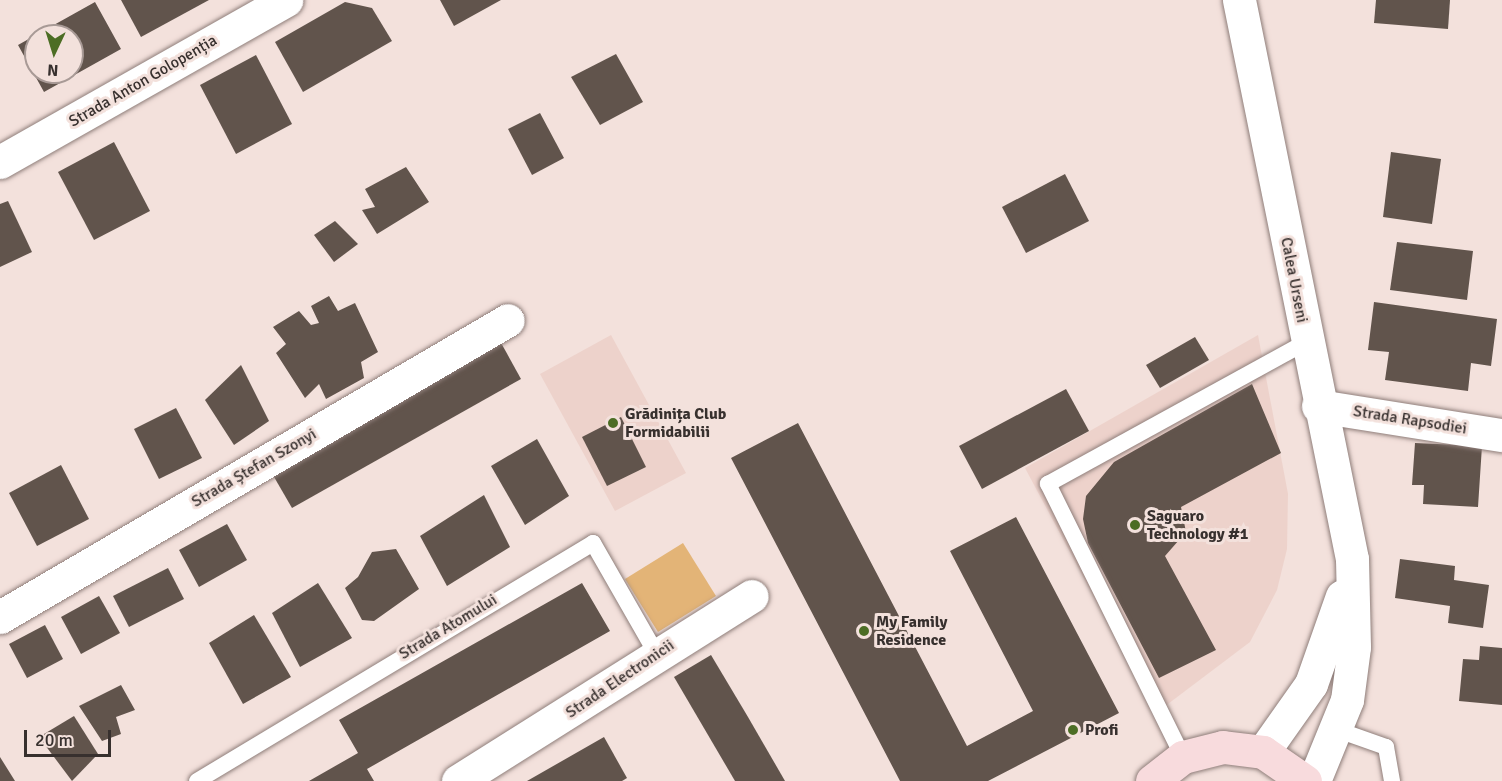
<!DOCTYPE html>
<meta charset="utf-8">
<style>
body{margin:0}
#map{position:relative;width:1502px;height:781px;overflow:hidden;background:#f3e1dc;font-family:Signika,sans-serif}
div>[style]{position:absolute}
[style*='--x']{left:calc(var(--x)*1px);top:calc(var(--y)*1px);width:calc(var(--w)*1px);rotate:calc(var(--a)*1deg)}
.built>*{inset:0;background:#edd2cb}
.green>*{inset:0;background:#e3b477}
.building>*{inset:0;background:#61544c}
.roads{filter:drop-shadow(0 0 2px #8f7e7a) drop-shadow(0 0 2px #8f7e7a)}
.service>*{height:16px;margin:-8px;padding:0 8px;transform-origin:8px;border-radius:8px;background:#fff}
.minor>*{height:33px;margin:-16.5px;padding:0 16.5px;transform-origin:16.5px;border-radius:16.5px;background:#fff}
.tertiary>*{height:33px;margin:-16.5px;padding:0 16.5px;transform-origin:16.5px;border-radius:16.5px;background:#fff}
.secondary>*{height:33px;margin:-16.5px;padding:0 16.5px;transform-origin:16.5px;border-radius:16.5px;background:#f8dbdd}
.dots>*{width:16px;height:16px;translate:-50% -50%;box-sizing:border-box;border:3px solid #f3e1dc;border-radius:50%}
span{translate:-50% -50%;white-space:nowrap;text-align:center;line-height:1.15;-webkit-text-stroke:6px #f3e1dc;paint-order:stroke}
.street-label{font-size:16px;color:#37302e}
.poi-label{font-size:16px;color:#37302e;font-weight:700}
.left{translate:0 -50%;text-align:left}
.north{position:absolute;left:24px;top:24px;width:60px;height:60px;box-sizing:border-box;background:#f3e1dc;border:2px solid #a89a96;border-radius:50%;rotate:184deg;font-size:16px;font-weight:700;line-height:24px;text-align:center;color:#37302e}
.north::after{content:'';display:block;margin:auto;width:21px;height:27px;background:#4c6d24;clip-path:polygon(50% 0,100% 100%,50% 72%,0 100%)}
.scale{position:absolute;left:24px;top:730px;width:87px;height:27px;box-sizing:border-box;border:3px solid #37302e;border-top:0;padding-left:8px;font-size:18px;line-height:21px;white-space:nowrap;color:#37302e;-webkit-text-stroke:4px #f3e1dc;paint-order:stroke}
</style>
<div id="map">
<div class="built">
<i style="clip-path:polygon(611px 335px,686px 473px,615px 511px,540px 374px)"></i>
<i style="clip-path:polygon(1258px 335px,1288px 494px,1287px 549px,1277px 590px,1250px 642px,1156px 713px,1025px 468px)"></i>
</div>
<div class="green">
<i style="clip-path:polygon(683px 543px,716px 596px,658px 632px,625px 579px)"></i>
</div>
<div class="building">
<i style="clip-path:polygon(121px 0,209px 0,141px 37px)"></i>
<i style="clip-path:polygon(440px 0,501px 0,454px 26px)"></i>
<i style="clip-path:polygon(1376px 0,1450px 0,1448px 29px,1374px 23px)"></i>
<i style="clip-path:polygon(evenodd,95px 2px,121px 49px,44px 92px,18px 45px,95px 2px,36px 36px,72px 36px,72px 72px,36px 72px,36px 36px)"></i>
<i style="clip-path:polygon(345px 2px,372px 8px,392px 41px,303px 92px,275px 42px)"></i>
<i style="clip-path:polygon(616px 54px,643px 102px,600px 125px,571px 77px)"></i>
<i style="clip-path:polygon(256px 55px,292px 124px,236px 154px,200px 85px)"></i>
<i style="clip-path:polygon(540px 113px,564px 158px,532px 175px,508px 129px)"></i>
<i style="clip-path:polygon(114px 142px,150px 211px,94px 240px,58px 172px)"></i>
<i style="clip-path:polygon(1391px 152px,1441px 159px,1432px 224px,1383px 217px)"></i>
<i style="clip-path:polygon(406px 167px,429px 202px,377px 234px,362px 210px,375px 207px,365px 189px)"></i>
<i style="clip-path:polygon(1065px 174px,1089px 221px,1026px 253px,1002px 207px)"></i>
<i style="clip-path:polygon(8px 201px,32px 252px,0 267px,0 204px)"></i>
<i style="clip-path:polygon(335px 221px,358px 244px,334px 262px,314px 235px)"></i>
<i style="clip-path:polygon(1397px 242px,1473px 251px,1467px 300px,1390px 290px)"></i>
<i style="clip-path:polygon(329px 296px,338px 311px,355px 303px,378px 352px,361px 362px,364px 378px,326px 399px,319px 384px,305px 398px,276px 353px,286px 344px,273px 327px,299px 311px,311px 325px,319px 323px,311px 306px)"></i>
<i style="clip-path:polygon(1374px 302px,1497px 319px,1491px 366px,1471px 363px,1468px 391px,1385px 380px,1389px 352px,1368px 350px)"></i>
<i style="clip-path:polygon(1195px 337px,1209px 360px,1160px 388px,1146px 365px)"></i>
<i style="clip-path:polygon(500px 341px,521px 379px,292px 508px,270px 470px)"></i>
<i style="clip-path:polygon(241px 365px,269px 421px,234px 445px,205px 400px)"></i>
<i style="clip-path:polygon(1252px 384px,1281px 453px,1181px 507px,1186px 532px,1165px 556px,1216px 650px,1159px 678px,1088px 543px,1083px 519px,1086px 496px,1114px 462px)"></i>
<i style="clip-path:polygon(1066px 389px,1089px 431px,982px 489px,959px 446px)"></i>
<i style="clip-path:polygon(176px 408px,202px 458px,159px 479px,134px 429px)"></i>
<i style="clip-path:polygon(621px 417px,646px 467px,607px 486px,582px 437px)"></i>
<i style="clip-path:polygon(798px 423px,967px 746px,1033px 711px,950px 551px,1016px 517px,1119px 713px,988px 781px,900px 781px,731px 458px)"></i>
<i style="clip-path:polygon(537px 439px,569px 496px,525px 525px,491px 466px)"></i>
<i style="clip-path:polygon(1415px 443px,1482px 446px,1478px 507px,1423px 504px,1424px 485px,1412px 485px)"></i>
<i style="clip-path:polygon(61px 465px,89px 519px,37px 546px,9px 493px)"></i>
<i style="clip-path:polygon(484px 495px,510px 547px,447px 586px,420px 536px)"></i>
<i style="clip-path:polygon(227px 524px,247px 560px,199px 587px,179px 550px)"></i>
<i style="clip-path:polygon(396px 549px,419px 589px,374px 621px,362px 620px,345px 588px,358px 577px,372px 552px)"></i>
<i style="clip-path:polygon(1400px 559px,1455px 566px,1454px 580px,1489px 585px,1483px 628px,1448px 623px,1450px 606px,1395px 598px)"></i>
<i style="clip-path:polygon(168px 568px,184px 599px,129px 627px,113px 596px)"></i>
<i style="clip-path:polygon(318px 583px,352px 638px,300px 667px,272px 613px)"></i>
<i style="clip-path:polygon(582px 583px,610px 631px,367px 769px,374px 781px,309px 781px,358px 753px,339px 720px)"></i>
<i style="clip-path:polygon(99px 596px,120px 633px,81px 654px,61px 617px)"></i>
<i style="clip-path:polygon(254px 615px,291px 677px,243px 704px,209px 643px)"></i>
<i style="clip-path:polygon(45px 625px,63px 659px,27px 678px,9px 644px)"></i>
<i style="clip-path:polygon(1480px 646px,1502px 648px,1502px 705px,1459px 701px,1463px 659px,1479px 660px)"></i>
<i style="clip-path:polygon(711px 655px,748px 717px,785px 781px,735px 781px,674px 677px)"></i>
<i style="clip-path:polygon(121px 685px,135px 710px,116px 717px,121px 734px,102px 741px,79px 706px)"></i>
<i style="clip-path:polygon(74px 716px,98px 754px,72px 781px,39px 737px)"></i>
<i style="clip-path:polygon(604px 737px,627px 778px,622px 781px,527px 781px)"></i>
<i style="clip-path:polygon(0 757px,15px 781px,0 781px)"></i>
</div>
<div class="roads">
<div class="service">
<i style="--x:1338;--y:730;--w:51;--a:19.5"></i>
<i style="--x:1386;--y:747;--w:35;--a:80"></i>
<i style="--x:1183;--y:757;--w:305;--a:-116.3"></i>
<i style="--x:1048;--y:484;--w:294;--a:-28.8"></i>
<i style="--x:197;--y:781;--w:462;--a:-31"></i>
<i style="--x:593;--y:543;--w:127;--a:60.2"></i>
</div>
<div class="minor">
<i style="--x:0;--y:162;--w:329;--a:-29.5"></i>
<i style="--x:1318;--y:406;--w:186;--a:9"></i>
<i style="--x:0;--y:617;--w:588;--a:-30.31"></i>
<i style="--x:458;--y:781;--w:347;--a:-32.2"></i>
</div>
<div class="tertiary">
<i style="--x:1239;--y:0;--w:570;--a:78.57"></i>
<i style="--x:1352;--y:559;--w:88;--a:88.7"></i>
<i style="--x:1354;--y:647;--w:53;--a:97.5"></i>
<i style="--x:1347;--y:700;--w:87;--a:112.2"></i>
<i style="--x:1263;--y:752;--w:83;--a:-54.8"></i>
<i style="--x:1311;--y:684;--w:93;--a:-70.6"></i>
</div>
<div class="secondary">
<i style="--x:1152;--y:781;--w:39;--a:-38"></i>
<i style="--x:1183;--y:757;--w:41;--a:-14"></i>
<i style="--x:1223;--y:747;--w:40;--a:7.1"></i>
<i style="--x:1263;--y:752;--w:51;--a:34.6"></i>
</div>
</div>
<div class="dots">
<i style="left:613px;top:423px;background:#4c6d24"></i>
<i style="left:1135px;top:525px;background:#4c6d24"></i>
<i style="left:864px;top:631px;background:#4c6d24"></i>
<i style="left:1073px;top:730px;background:#4c6d24"></i>
</div>
<div class="street-label">
<span style="left:143px;top:81px;rotate:-30deg">Strada Anton Golopenția</span>
<span style="left:1294px;top:280px;rotate:79deg">Calea Urseni</span>
<span style="left:1410px;top:420px;rotate:9deg">Strada Rapsodiei</span>
<span style="left:254px;top:468px;rotate:-30deg">Strada Ștefan Szonyi</span>
<span style="left:448px;top:627px;rotate:-31deg">Strada Atomului</span>
<span style="left:620px;top:679px;rotate:-34deg">Strada Electronicii</span>
</div>
<div class="poi-label">
<span class="left" style="left:625px;top:423px">Grădinița Club<br>Formidabilii</span>
<span class="left" style="left:1147px;top:525px">Saguaro<br>Technology #1</span>
<span class="left" style="left:876px;top:631px">My Family<br>Residence</span>
<span class="left" style="left:1085px;top:730px">Profi</span>
</div>
<div class="north">N</div>
<div class="scale">20 m</div>
</div>
